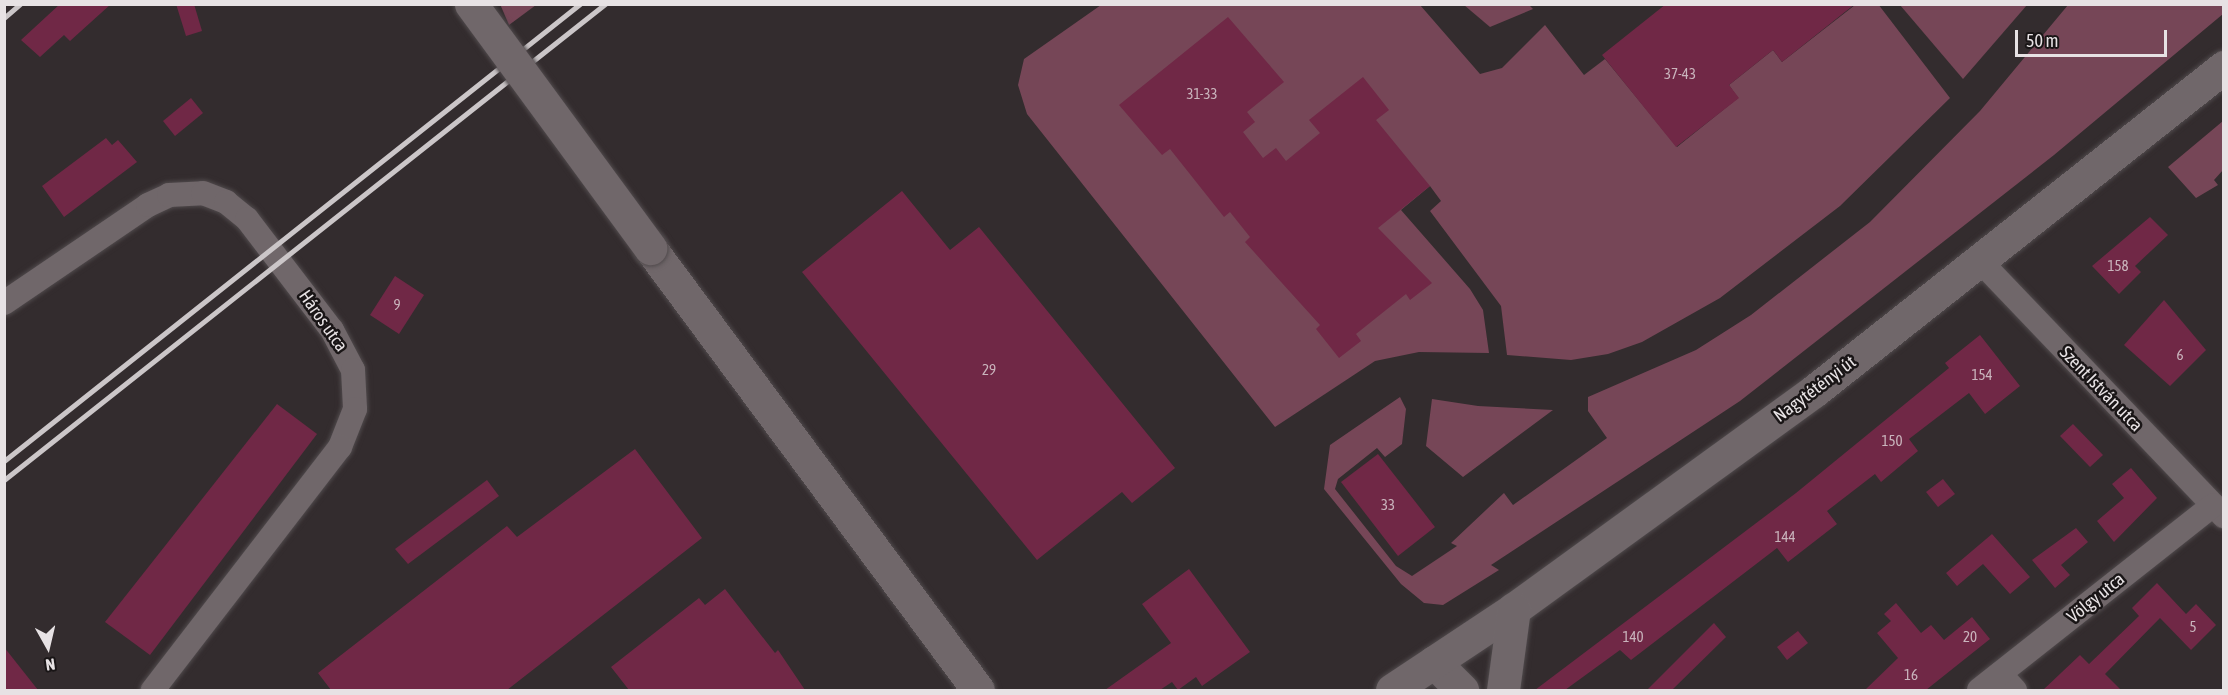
<!DOCTYPE html>
<meta charset="utf-8">
<style>
body{margin:0}
#map{position:relative;width:2228px;height:695px;overflow:hidden;background:#332c2e;font-family:"Asap Condensed",sans-serif}
div>[style]{position:absolute}
[style*='--x']{left:calc(var(--x)*1px);top:calc(var(--y)*1px);width:calc(var(--w)*1px);rotate:calc(var(--a)*1deg)}
.green>*{inset:0;background:#764657}
.building>*{inset:0;background:#702846}
.roads{filter:drop-shadow(0 0 2px #504a4c) drop-shadow(0 0 2px #504a4c)}
.street>*{height:24px;margin:-12px;padding:0 12px;transform-origin:12px;border-radius:12px;background:#70676a}
.secondary>*{height:33px;margin:-16.5px;padding:0 16.5px;transform-origin:16.5px;border-radius:16.5px;background:#70676a}
.rail>*{height:4.5px;margin:-2.25px;padding:0 2.25px;transform-origin:2.25px;border-radius:2.25px;background:#cbc6c8}
.bridges{filter:drop-shadow(0 0 2px #504a4c) drop-shadow(0 0 2px #504a4c)}
.secondary-bridge>*{height:33px;margin:-16.5px;padding:0 16.5px;transform-origin:16.5px;border-radius:16.5px;background:#70676a}
span{translate:-50% -50%;white-space:nowrap;text-align:center;line-height:1.15;-webkit-text-stroke:5px #191516;paint-order:stroke}
.number-label{font-size:15px;color:#c9b4bc}
.number-label span{-webkit-text-stroke-width:0}
.street-label{font-size:18px;color:#e7e2e4}
.frame{position:absolute;inset:0;border:6px solid #e7e2e4;pointer-events:none}
.north{position:absolute;left:18px;top:617px;width:60px;height:60px;-webkit-text-stroke:4px #191516;paint-order:stroke;rotate:172deg;font-size:16px;font-weight:700;line-height:24px;text-align:center;color:#e7e2e4}
.north::after{content:'';display:block;margin:auto;width:21px;height:27px;background:#e7e2e4;clip-path:polygon(50% 0,100% 100%,50% 72%,0 100%)}
.scale{position:absolute;left:2015px;top:30px;width:152px;height:27px;box-sizing:border-box;border:3px solid #e7e2e4;border-top:0;padding-left:8px;font-size:18px;line-height:21px;white-space:nowrap;color:#e7e2e4;-webkit-text-stroke:4px #191516;paint-order:stroke}
</style>
<div id="map">
<div class="green">
<i style="clip-path:polygon(500px 4px,536px 4px,536px 5px,509px 25px)"></i>
<i style="clip-path:polygon(1878px 4px,1950px 98px,1840px 206px,1720px 298px,1642px 342px,1608px 354px,1571px 360px,1507px 355px,1501px 306px,1430px 211px,1441px 201px,1430px 186px,1401px 210px,1470px 289px,1483px 310px,1489px 353px,1419px 352px,1375px 361px,1275px 427px,1027px 114px,1018px 85px,1024px 59px,1101px 5px,1420px 5px,1480px 74px,1502px 68px,1545px 25px,1584px 75px,1605px 59px,1677px 147px,1738px 98px,1729px 85px,1773px 50px,1782px 62px,1855px 5px)"></i>
<i style="clip-path:polygon(1464px 5px,1529px 5px,1533px 9px,1490px 27px)"></i>
<i style="clip-path:polygon(1900px 5px,2027px 5px,1963px 79px)"></i>
<i style="clip-path:polygon(2068px 5px,2223px 5px,2223px 14px,2054px 155px,1740px 401px,1491px 565px,1499px 570px,1443px 605px,1424px 603px,1401px 584px,1324px 489px,1330px 445px,1400px 397px,1406px 409px,1402px 444px,1385px 457px,1377px 448px,1338px 479px,1335px 489px,1396px 566px,1412px 576px,1457px 546px,1451px 543px,1504px 493px,1513px 505px,1607px 438px,1588px 411px,1588px 397px,1696px 350px,1751px 315px,1870px 222px,1980px 111px)"></i>
<i style="clip-path:polygon(2223px 121px,2223px 170px,2214px 180px,2218px 185px,2196px 198px,2168px 167px)"></i>
<i style="clip-path:polygon(1432px 399px,1478px 406px,1553px 410px,1463px 477px,1426px 446px)"></i>
</div>
<div class="building">
<i style="clip-path:polygon(60px 4px,111px 4px,70px 41px,64px 35px,40px 57px,21px 40px)"></i>
<i style="clip-path:polygon(176px 4px,194px 4px,202px 31px,186px 36px)"></i>
<i style="clip-path:polygon(1666px 4px,1855px 4px,1782px 62px,1773px 50px,1729px 85px,1739px 98px,1676px 147px,1602px 55px)"></i>
<i style="clip-path:polygon(1228px 17px,1284px 82px,1247px 112px,1255px 122px,1243px 132px,1263px 158px,1276px 148px,1286px 161px,1320px 133px,1309px 120px,1363px 77px,1389px 110px,1376px 120px,1430px 186px,1378px 228px,1432px 283px,1410px 300px,1406px 294px,1356px 334px,1361px 341px,1339px 358px,1316px 329px,1320px 325px,1245px 242px,1250px 237px,1230px 212px,1224px 217px,1170px 149px,1162px 155px,1119px 105px)"></i>
<i style="clip-path:polygon(191px 98px,203px 113px,175px 136px,163px 121px)"></i>
<i style="clip-path:polygon(106px 138px,112px 145px,118px 140px,137px 162px,64px 217px,42px 186px)"></i>
<i style="clip-path:polygon(902px 191px,950px 250px,979px 227px,1175px 468px,1132px 503px,1122px 492px,1037px 560px,802px 272px)"></i>
<i style="clip-path:polygon(2150px 217px,2168px 235px,2135px 266px,2141px 272px,2119px 294px,2092px 266px)"></i>
<i style="clip-path:polygon(395px 276px,424px 295px,399px 334px,370px 315px)"></i>
<i style="clip-path:polygon(2164px 300px,2206px 350px,2170px 386px,2124px 345px)"></i>
<i style="clip-path:polygon(1980px 335px,2020px 386px,1985px 414px,1969px 393px,1909px 439px,1918px 451px,1881px 482px,1875px 474px,1827px 511px,1837px 524px,1788px 562px,1777px 548px,1631px 660px,1620px 650px,1565px 690px,1535px 690px,1796px 493px,1949px 368px,1945px 363px)"></i>
<i style="clip-path:polygon(277px 404px,317px 434px,150px 655px,105px 622px)"></i>
<i style="clip-path:polygon(2073px 424px,2103px 455px,2090px 467px,2060px 436px)"></i>
<i style="clip-path:polygon(635px 449px,702px 538px,507px 690px,331px 690px,318px 673px,507px 526px,517px 537px)"></i>
<i style="clip-path:polygon(1378px 454px,1435px 527px,1398px 556px,1341px 482px)"></i>
<i style="clip-path:polygon(2131px 468px,2157px 498px,2114px 542px,2097px 521px,2124px 498px,2112px 484px)"></i>
<i style="clip-path:polygon(1943px 479px,1955px 494px,1938px 507px,1926px 492px)"></i>
<i style="clip-path:polygon(487px 480px,499px 496px,408px 564px,395px 549px)"></i>
<i style="clip-path:polygon(2076px 528px,2088px 542px,2061px 565px,2070px 575px,2055px 588px,2032px 560px)"></i>
<i style="clip-path:polygon(1992px 534px,2030px 577px,2010px 594px,1983px 564px,1957px 586px,1946px 573px)"></i>
<i style="clip-path:polygon(1189px 569px,1250px 652px,1202px 686px,1196px 677px,1178px 690px,1172px 682px,1160px 690px,1105px 690px,1171px 643px,1142px 604px)"></i>
<i style="clip-path:polygon(2157px 583px,2186px 614px,2196px 604px,2216px 625px,2191px 650px,2160px 618px,2105px 674px,2121px 690px,2043px 690px,2080px 655px,2089px 664px,2139px 616px,2132px 608px)"></i>
<i style="clip-path:polygon(725px 589px,775px 653px,778px 650px,805px 690px,629px 690px,611px 667px,699px 598px,705px 605px)"></i>
<i style="clip-path:polygon(1896px 603px,1921px 633px,1931px 625px,1944px 640px,1972px 617px,1990px 639px,1926px 690px,1865px 690px,1898px 658px,1877px 633px,1891px 621px,1884px 614px)"></i>
<i style="clip-path:polygon(1714px 623px,1726px 637px,1672px 690px,1647px 690px)"></i>
<i style="clip-path:polygon(1798px 631px,1808px 643px,1787px 660px,1777px 647px)"></i>
<i style="clip-path:polygon(4px 647px,38px 690px,4px 690px)"></i>
</div>
<div class="roads">
<div class="street">
<i style="--x:1980;--y:261;--w:353;--a:46.3"></i>
<i style="--x:4;--y:303;--w:174;--a:-34.2"></i>
<i style="--x:148;--y:205;--w:23;--a:-25"></i>
<i style="--x:169;--y:195;--w:34;--a:-3"></i>
<i style="--x:203;--y:193;--w:25;--a:21"></i>
<i style="--x:226;--y:202;--w:27;--a:39"></i>
<i style="--x:247;--y:219;--w:140;--a:52.6"></i>
<i style="--x:332;--y:330;--w:45;--a:62.3"></i>
<i style="--x:353;--y:370;--w:39;--a:87"></i>
<i style="--x:355;--y:409;--w:41;--a:111.5"></i>
<i style="--x:340;--y:447;--w:307;--a:127.6"></i>
<i style="--x:2000;--y:674;--w:22;--a:47"></i>
<i style="--x:1979;--y:690;--w:298;--a:-38.3"></i>
</div>
<div class="secondary">
<i style="--x:650;--y:248;--w:550;--a:53.42"></i>
<i style="--x:1434;--y:662;--w:40;--a:45"></i>
<i style="--x:1392;--y:690;--w:146;--a:-33.6"></i>
<i style="--x:1514;--y:609;--w:371;--a:-36"></i>
<i style="--x:1814;--y:391;--w:523;--a:-38.32"></i>
<i style="--x:1503;--y:690;--w:82;--a:-82.3"></i>
</div>
</div>
<div class="rail">
<i style="--x:4;--y:18;--w:21;--a:-41"></i>
<i style="--x:4;--y:461;--w:735;--a:-38.43"></i>
<i style="--x:4;--y:480;--w:767;--a:-38.38"></i>
</div>
<div class="bridges">
<div class="secondary-bridge">
<i style="--x:471;--y:4;--w:303;--a:53.7"></i>
</div>
</div>
<div class="number-label">
<span style="left:1680px;top:74px">37-43</span>
<span style="left:1202px;top:94px">31-33</span>
<span style="left:2118px;top:266px">158</span>
<span style="left:397px;top:305px">9</span>
<span style="left:2180px;top:355px">6</span>
<span style="left:989px;top:370px">29</span>
<span style="left:1982px;top:375px">154</span>
<span style="left:1892px;top:441px">150</span>
<span style="left:1388px;top:505px">33</span>
<span style="left:1785px;top:537px">144</span>
<span style="left:2193px;top:627px">5</span>
<span style="left:1633px;top:637px">140</span>
<span style="left:1970px;top:637px">20</span>
<span style="left:1911px;top:675px">16</span>
</div>
<div class="street-label">
<span style="left:323px;top:321px;rotate:55deg">Háros utca</span>
<span style="left:1815px;top:389px;rotate:-37deg">Nagytétényi út</span>
<span style="left:2101px;top:389px;rotate:46deg">Szent István utca</span>
<span style="left:2096px;top:598px;rotate:-39deg">Völgy utca</span>
</div>
<div class="frame"></div>
<div class="north">N</div>
<div class="scale">50 m</div>
</div>
